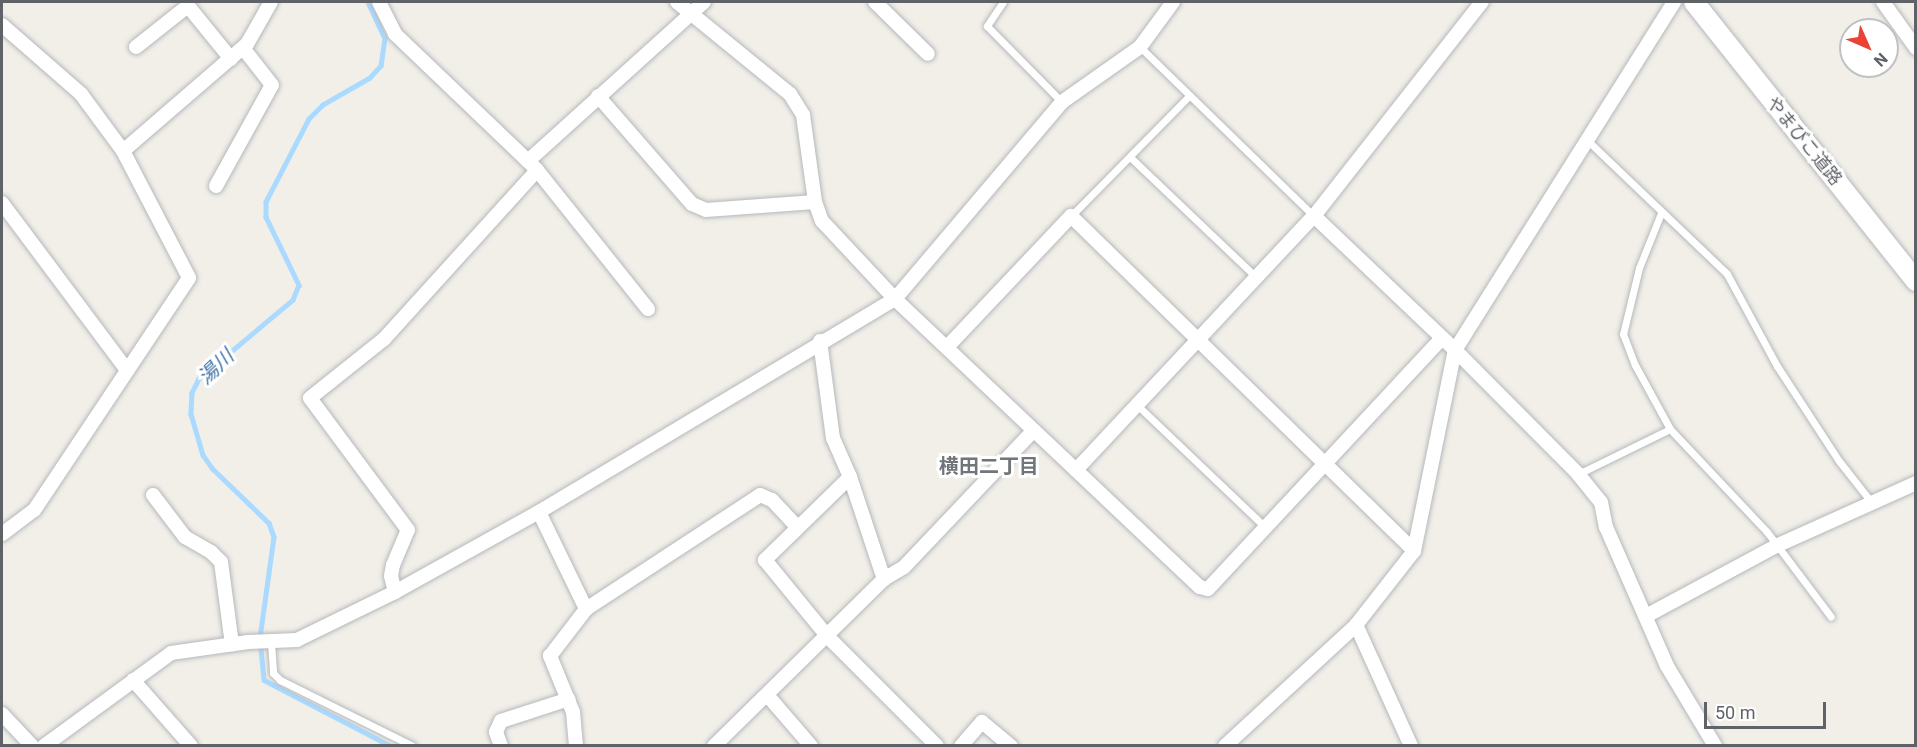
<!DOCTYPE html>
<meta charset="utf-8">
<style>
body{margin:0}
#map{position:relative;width:1917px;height:747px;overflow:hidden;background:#f1efe8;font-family:Roboto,"Noto Sans JP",sans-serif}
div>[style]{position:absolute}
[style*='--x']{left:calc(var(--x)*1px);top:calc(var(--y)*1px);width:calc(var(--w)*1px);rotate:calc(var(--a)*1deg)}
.stream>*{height:4.5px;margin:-2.25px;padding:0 2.25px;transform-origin:2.25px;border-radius:2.25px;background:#aadaff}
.roads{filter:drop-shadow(0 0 2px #b5b8bc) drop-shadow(0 0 2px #b5b8bc)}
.lane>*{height:7px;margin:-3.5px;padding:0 3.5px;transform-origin:3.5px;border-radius:3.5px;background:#fff}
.street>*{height:14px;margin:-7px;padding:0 7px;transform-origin:7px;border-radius:7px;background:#fff}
.secondary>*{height:20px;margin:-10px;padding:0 10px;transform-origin:10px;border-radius:10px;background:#fff}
span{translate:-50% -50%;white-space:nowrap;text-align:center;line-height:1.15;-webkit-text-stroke:6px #fff;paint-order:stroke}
.street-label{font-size:18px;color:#5f6368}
.water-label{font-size:20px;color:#4174aa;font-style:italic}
.neighbourhood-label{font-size:20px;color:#70757a;font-weight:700}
.frame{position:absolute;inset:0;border:3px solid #5f6368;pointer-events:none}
.north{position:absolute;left:1839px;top:18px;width:60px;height:60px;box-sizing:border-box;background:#fff;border:2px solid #bfc1c3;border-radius:50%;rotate:135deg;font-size:16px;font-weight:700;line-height:24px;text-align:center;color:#5f6368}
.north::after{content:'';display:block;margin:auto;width:21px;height:27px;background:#ea4335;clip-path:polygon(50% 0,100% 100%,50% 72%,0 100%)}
.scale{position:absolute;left:1704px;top:702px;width:122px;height:27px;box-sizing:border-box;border:3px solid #5f6368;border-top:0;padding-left:8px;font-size:18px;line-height:21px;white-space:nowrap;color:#5f6368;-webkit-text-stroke:4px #fff;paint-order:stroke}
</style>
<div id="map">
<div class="stream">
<i style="--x:368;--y:2;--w:40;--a:65"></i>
<i style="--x:385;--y:38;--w:28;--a:98"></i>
<i style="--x:381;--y:66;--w:16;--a:133"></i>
<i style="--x:370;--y:78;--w:54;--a:150.1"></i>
<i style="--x:323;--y:105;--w:20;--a:135"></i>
<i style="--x:309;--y:119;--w:93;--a:117.4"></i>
<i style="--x:266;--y:202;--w:15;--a:90"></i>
<i style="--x:266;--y:217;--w:76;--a:64.1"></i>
<i style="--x:299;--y:285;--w:16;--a:112"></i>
<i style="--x:293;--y:300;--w:123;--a:140"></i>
<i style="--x:199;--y:379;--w:16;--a:117"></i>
<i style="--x:192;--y:393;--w:21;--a:93"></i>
<i style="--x:191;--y:414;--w:43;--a:73.7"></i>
<i style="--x:203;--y:455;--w:16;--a:55"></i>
<i style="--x:212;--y:468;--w:79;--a:44"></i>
<i style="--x:269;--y:523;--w:15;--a:70"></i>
<i style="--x:274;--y:537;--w:102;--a:97.9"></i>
<i style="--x:260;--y:638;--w:42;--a:84.6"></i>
<i style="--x:264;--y:680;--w:143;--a:27.5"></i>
</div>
<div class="roads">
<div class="lane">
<i style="--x:1003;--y:2;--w:29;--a:124"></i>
<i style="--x:987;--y:26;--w:107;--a:45.4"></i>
<i style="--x:1140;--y:47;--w:243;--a:44.2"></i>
<i style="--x:1588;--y:141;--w:192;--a:43.7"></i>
<i style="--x:1727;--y:274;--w:105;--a:61.5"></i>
<i style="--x:1777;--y:366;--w:113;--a:56.9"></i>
<i style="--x:1839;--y:461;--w:53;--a:51.8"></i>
<i style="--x:1130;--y:157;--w:175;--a:43.6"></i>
<i style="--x:1661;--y:213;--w:59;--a:111.8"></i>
<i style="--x:1639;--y:268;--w:68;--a:103.6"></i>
<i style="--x:1623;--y:334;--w:33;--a:69"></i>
<i style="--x:1635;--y:365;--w:73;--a:61.3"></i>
<i style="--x:1670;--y:429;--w:141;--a:46.7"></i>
<i style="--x:1767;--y:532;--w:106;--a:53"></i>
<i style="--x:1071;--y:216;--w:167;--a:-45.5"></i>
<i style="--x:1138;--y:406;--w:175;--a:43.6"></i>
<i style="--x:1578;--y:474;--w:102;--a:-26.1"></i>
<i style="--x:271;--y:642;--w:31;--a:86"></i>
<i style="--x:273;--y:673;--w:10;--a:45"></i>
<i style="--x:280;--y:680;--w:148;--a:26.4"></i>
</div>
<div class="street">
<i style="--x:379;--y:2;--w:36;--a:63"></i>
<i style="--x:395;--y:34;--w:184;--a:43.7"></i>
<i style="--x:528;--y:161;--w:237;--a:-42.1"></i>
<i style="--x:677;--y:2;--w:146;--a:39.2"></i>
<i style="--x:790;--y:94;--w:25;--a:58"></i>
<i style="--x:803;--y:115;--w:88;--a:82.1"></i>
<i style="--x:815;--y:202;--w:20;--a:70"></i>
<i style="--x:822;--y:221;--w:107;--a:46.9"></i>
<i style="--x:895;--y:299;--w:419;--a:43.4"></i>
<i style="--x:1200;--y:587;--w:8;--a:14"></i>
<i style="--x:1208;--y:589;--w:343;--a:-47"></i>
<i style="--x:875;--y:2;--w:74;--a:44.5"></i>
<i style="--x:1883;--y:2;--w:57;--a:54.3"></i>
<i style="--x:2;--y:25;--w:105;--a:41.1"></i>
<i style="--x:81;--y:94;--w:71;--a:53.6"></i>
<i style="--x:123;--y:151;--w:143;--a:62.5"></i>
<i style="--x:189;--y:278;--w:279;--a:123.7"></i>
<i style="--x:34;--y:510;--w:40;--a:143"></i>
<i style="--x:136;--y:47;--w:66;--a:-38.3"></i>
<i style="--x:188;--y:6;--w:68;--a:50.9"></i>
<i style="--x:598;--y:96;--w:143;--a:49"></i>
<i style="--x:692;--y:204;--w:15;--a:23"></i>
<i style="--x:706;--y:210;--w:109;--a:-4.2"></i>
<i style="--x:123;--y:151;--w:164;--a:-40.8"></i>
<i style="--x:247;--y:44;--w:48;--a:-60.3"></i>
<i style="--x:537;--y:170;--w:178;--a:51.4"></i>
<i style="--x:216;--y:186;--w:115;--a:-61"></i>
<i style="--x:272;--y:85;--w:47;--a:-128.1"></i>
<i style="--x:2;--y:203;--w:209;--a:53.2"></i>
<i style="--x:1314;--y:216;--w:195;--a:43.5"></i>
<i style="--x:1455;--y:350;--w:175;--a:45.2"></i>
<i style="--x:1578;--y:474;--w:36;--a:51"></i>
<i style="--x:1601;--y:502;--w:25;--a:79"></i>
<i style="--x:1606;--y:527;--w:152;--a:66.3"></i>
<i style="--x:1667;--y:666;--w:93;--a:59"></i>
<i style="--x:820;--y:341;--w:98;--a:82.4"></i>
<i style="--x:833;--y:438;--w:43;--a:66.4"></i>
<i style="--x:850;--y:477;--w:119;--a:135.7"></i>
<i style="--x:765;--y:560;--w:99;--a:50.7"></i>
<i style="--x:828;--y:637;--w:154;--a:45"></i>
<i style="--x:948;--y:346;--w:179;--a:-46.6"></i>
<i style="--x:1071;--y:216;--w:479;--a:44.3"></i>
<i style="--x:1076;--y:470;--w:348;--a:-46.9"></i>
<i style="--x:1314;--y:216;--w:272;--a:-51.9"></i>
<i style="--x:850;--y:477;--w:108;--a:71.6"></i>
<i style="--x:153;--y:495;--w:53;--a:52.7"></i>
<i style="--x:185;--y:537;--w:30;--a:30"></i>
<i style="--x:211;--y:552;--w:14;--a:45"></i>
<i style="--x:221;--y:562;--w:83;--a:82.4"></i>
<i style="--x:539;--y:512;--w:108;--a:64.1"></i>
<i style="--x:395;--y:592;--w:16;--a:-104"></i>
<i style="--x:391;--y:576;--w:11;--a:-80"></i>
<i style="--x:393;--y:565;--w:38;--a:-67"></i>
<i style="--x:408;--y:530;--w:164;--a:-126.6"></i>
<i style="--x:310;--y:398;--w:95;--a:-38.6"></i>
<i style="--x:384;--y:339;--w:228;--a:-47.8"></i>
<i style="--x:537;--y:170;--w:13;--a:-135"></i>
<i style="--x:1646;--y:616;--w:148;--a:-28.3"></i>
<i style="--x:1776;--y:546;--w:154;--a:-24.2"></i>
<i style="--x:133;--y:680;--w:88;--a:48.7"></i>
<i style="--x:768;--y:696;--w:66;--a:49.3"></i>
<i style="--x:2;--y:714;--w:44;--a:46.8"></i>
<i style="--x:44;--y:746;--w:157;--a:-36.2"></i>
<i style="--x:171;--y:653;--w:78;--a:-8.1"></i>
<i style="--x:248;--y:642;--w:49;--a:-2.3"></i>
<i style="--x:297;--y:640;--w:109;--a:-26.1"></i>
<i style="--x:395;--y:592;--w:165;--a:-29.1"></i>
<i style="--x:539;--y:512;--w:415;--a:-30.9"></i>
<i style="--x:895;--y:299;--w:258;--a:-49.7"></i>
<i style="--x:1062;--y:102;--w:95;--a:-35.2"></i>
<i style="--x:1140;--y:47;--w:56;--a:-53.7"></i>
<i style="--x:501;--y:746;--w:15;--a:-110"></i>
<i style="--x:496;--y:732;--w:12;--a:-66"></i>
<i style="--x:501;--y:721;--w:71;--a:-17.9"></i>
<i style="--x:576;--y:746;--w:34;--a:-95"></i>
<i style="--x:573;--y:712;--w:61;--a:-112.3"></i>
<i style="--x:550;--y:656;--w:59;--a:-52.5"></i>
<i style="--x:586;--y:609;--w:208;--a:-33.2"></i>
<i style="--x:760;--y:495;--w:13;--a:23"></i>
<i style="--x:772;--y:500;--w:37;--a:47"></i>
<i style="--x:714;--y:746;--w:238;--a:-44.5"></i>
<i style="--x:884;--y:579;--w:23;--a:-31"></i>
<i style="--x:904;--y:567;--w:187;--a:-46.5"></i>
<i style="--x:961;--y:746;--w:32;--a:-49"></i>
<i style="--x:982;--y:722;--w:38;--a:40"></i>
<i style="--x:1225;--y:746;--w:178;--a:-42.7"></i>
<i style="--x:1411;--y:746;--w:133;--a:-114.4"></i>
<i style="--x:1356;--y:625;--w:94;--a:-51.9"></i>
<i style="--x:1414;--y:551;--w:205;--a:-78.5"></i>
<i style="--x:1455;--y:350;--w:411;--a:-57.8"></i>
</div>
<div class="secondary">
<i style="--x:1694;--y:2;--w:357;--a:51.5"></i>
</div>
</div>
<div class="street-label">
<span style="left:1804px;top:141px;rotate:51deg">やまびこ道路</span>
</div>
<div class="water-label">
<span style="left:216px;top:367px;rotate:-44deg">湯川</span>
</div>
<div class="neighbourhood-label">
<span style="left:989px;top:466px">横田二丁目</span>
</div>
<div class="frame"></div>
<div class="north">N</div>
<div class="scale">50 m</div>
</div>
